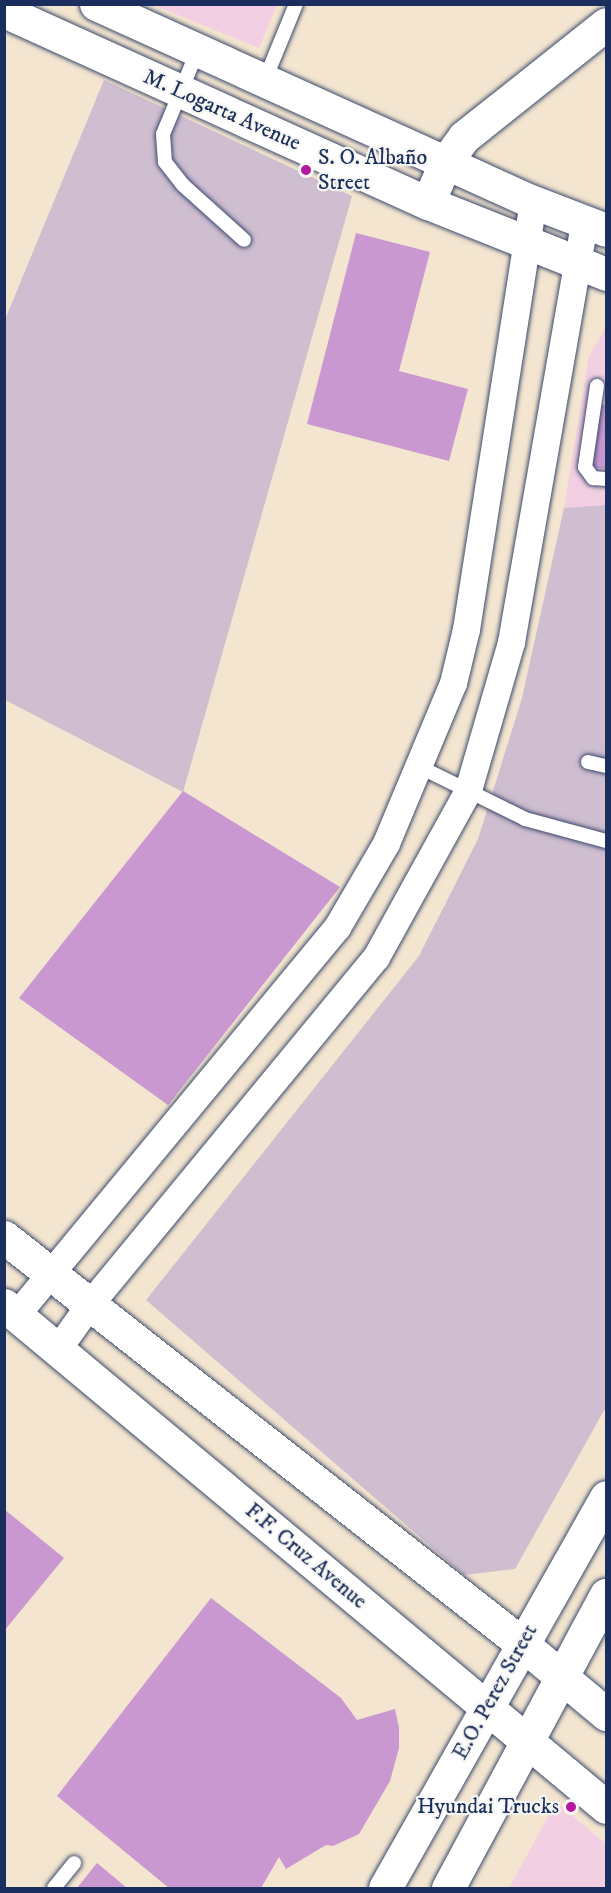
<!DOCTYPE html>
<meta charset="utf-8">
<style>
body{margin:0}
#map{position:relative;width:611px;height:1893px;overflow:hidden;background:#f3e5cf;font-family:"IM FELL DW Pica",serif}
div>[style]{position:absolute}
[style*='--x']{left:calc(var(--x)*1px);top:calc(var(--y)*1px);width:calc(var(--w)*1px);rotate:calc(var(--a)*1deg)}
.built>*{inset:0;background:#f2cfe2}
.industrial>*{inset:0;background:#cfbdd0}
.building>*{inset:0;background:#c998d0}
.roads{filter:drop-shadow(0 0 2px #3b4a6f) drop-shadow(0 0 2px #3b4a6f)}
.service>*{height:14px;margin:-7px;padding:0 7px;transform-origin:7px;border-radius:7px;background:#fff}
.minor>*{height:27px;margin:-13.5px;padding:0 13.5px;transform-origin:13.5px;border-radius:13.5px;background:#fff}
.tertiary>*{height:33px;margin:-16.5px;padding:0 16.5px;transform-origin:16.5px;border-radius:16.5px;background:#fff}
.secondary>*{height:33px;margin:-16.5px;padding:0 16.5px;transform-origin:16.5px;border-radius:16.5px;background:#fff}
.dots>*{width:16px;height:16px;translate:-50% -50%;box-sizing:border-box;border:3px solid #f6f6f2;border-radius:50%}
span{translate:-50% -50%;white-space:nowrap;text-align:center;line-height:1.15;-webkit-text-stroke:4.5px #f6f6f2;paint-order:stroke}
.street-label{font-size:22px;color:#1b2f5e}
.poi-label{font-size:22px;color:#1b2f5e}
.left{translate:0 -50%;text-align:left}
.right{translate:-100% -50%;text-align:right}
.frame{position:absolute;inset:0;border:6px solid #1b2f5e;pointer-events:none}
</style>
<div id="map">
<div class="built">
<i style="clip-path:polygon(154px 5px,277px 5px,259px 48px)"></i>
<i style="clip-path:polygon(606px 327px,606px 505px,564px 508px,589px 356px)"></i>
<i style="clip-path:polygon(556px 1802px,606px 1844px,606px 1888px,509px 1888px)"></i>
</div>
<div class="industrial">
<i style="clip-path:polygon(104px 80px,352px 196px,183px 792px,5px 700px,4px 322px)"></i>
<i style="clip-path:polygon(606px 505px,606px 1407px,515px 1569px,464px 1575px,146px 1300px,419px 956px,478px 839px,522px 698px,564px 508px)"></i>
</div>
<div class="building">
<i style="clip-path:polygon(356px 233px,430px 252px,399px 371px,468px 389px,449px 461px,307px 424px)"></i>
<i style="clip-path:polygon(600px 404px,606px 405px,606px 469px,592px 467px)"></i>
<i style="clip-path:polygon(183px 791px,340px 887px,168px 1105px,19px 998px)"></i>
<i style="clip-path:polygon(4px 1509px,64px 1558px,4px 1631px)"></i>
<i style="clip-path:polygon(211px 1598px,341px 1698px,357px 1720px,395px 1709px,399px 1728px,399px 1748px,390px 1781px,359px 1834px,333px 1846px,326px 1845px,286px 1869px,279px 1857px,261px 1888px,169px 1888px,57px 1796px)"></i>
<i style="clip-path:polygon(97px 1863px,127px 1888px,77px 1888px)"></i>
</div>
<div class="roads">
<div class="service">
<i style="--x:197;--y:52;--w:89;--a:112.5"></i>
<i style="--x:163;--y:134;--w:28;--a:86"></i>
<i style="--x:165;--y:162;--w:29;--a:52"></i>
<i style="--x:183;--y:185;--w:82;--a:42"></i>
<i style="--x:264;--y:82;--w:84;--a:-67.7"></i>
<i style="--x:597;--y:386;--w:82;--a:98.4"></i>
<i style="--x:585;--y:467;--w:14;--a:54"></i>
<i style="--x:593;--y:478;--w:13;--a:4"></i>
<i style="--x:588;--y:762;--w:18;--a:13"></i>
<i style="--x:420;--y:767;--w:117;--a:26.3"></i>
<i style="--x:525;--y:819;--w:84;--a:15.2"></i>
<i style="--x:54;--y:1888;--w:32;--a:-51"></i>
</div>
<div class="minor">
<i style="--x:16;--y:1315;--w:504;--a:-50.4"></i>
<i style="--x:337;--y:927;--w:97;--a:-59.7"></i>
<i style="--x:386;--y:843;--w:173;--a:-67.3"></i>
<i style="--x:453;--y:683;--w:56;--a:-76.5"></i>
<i style="--x:466;--y:629;--w:432;--a:-81.1"></i>
<i style="--x:59;--y:1347;--w:52;--a:-54.5"></i>
<i style="--x:89;--y:1305;--w:451;--a:-50.5"></i>
<i style="--x:376;--y:957;--w:191;--a:-61.1"></i>
<i style="--x:468;--y:790;--w:154;--a:-73.8"></i>
<i style="--x:511;--y:642;--w:426;--a:-80.1"></i>
</div>
<div class="tertiary">
<i style="--x:428;--y:203;--w:43;--a:-67"></i>
<i style="--x:445;--y:163;--w:32;--a:-54"></i>
<i style="--x:464;--y:137;--w:181;--a:-38.5"></i>
<i style="--x:4;--y:1237;--w:657;--a:38.14"></i>
<i style="--x:521;--y:1643;--w:111;--a:39.9"></i>
<i style="--x:4;--y:1305;--w:784;--a:39.82"></i>
</div>
<div class="secondary">
<i style="--x:96;--y:4;--w:480;--a:24.4"></i>
<i style="--x:533;--y:202;--w:78;--a:21"></i>
<i style="--x:4;--y:11;--w:465;--a:24.4"></i>
<i style="--x:428;--y:203;--w:192;--a:21.7"></i>
<i style="--x:385;--y:1888;--w:449;--a:-60.5"></i>
<i style="--x:448;--y:1888;--w:333;--a:-61.7"></i>
</div>
</div>
<div class="dots">
<i style="left:306px;top:170px;background:#b5179e"></i>
<i style="left:571px;top:1807px;background:#b5179e"></i>
</div>
<div class="street-label">
<span style="left:222px;top:110px;rotate:24deg">M. Logarta Avenue</span>
<span style="left:306px;top:1556px;rotate:40deg">F.F. Cruz Avenue</span>
<span style="left:495px;top:1692px;rotate:-61deg">E.O. Perez Street</span>
</div>
<div class="poi-label">
<span class="left" style="left:318px;top:170px">S. O. Albaño<br>Street</span>
<span class="right" style="left:559px;top:1807px">Hyundai Trucks</span>
</div>
<div class="frame"></div>
</div>
